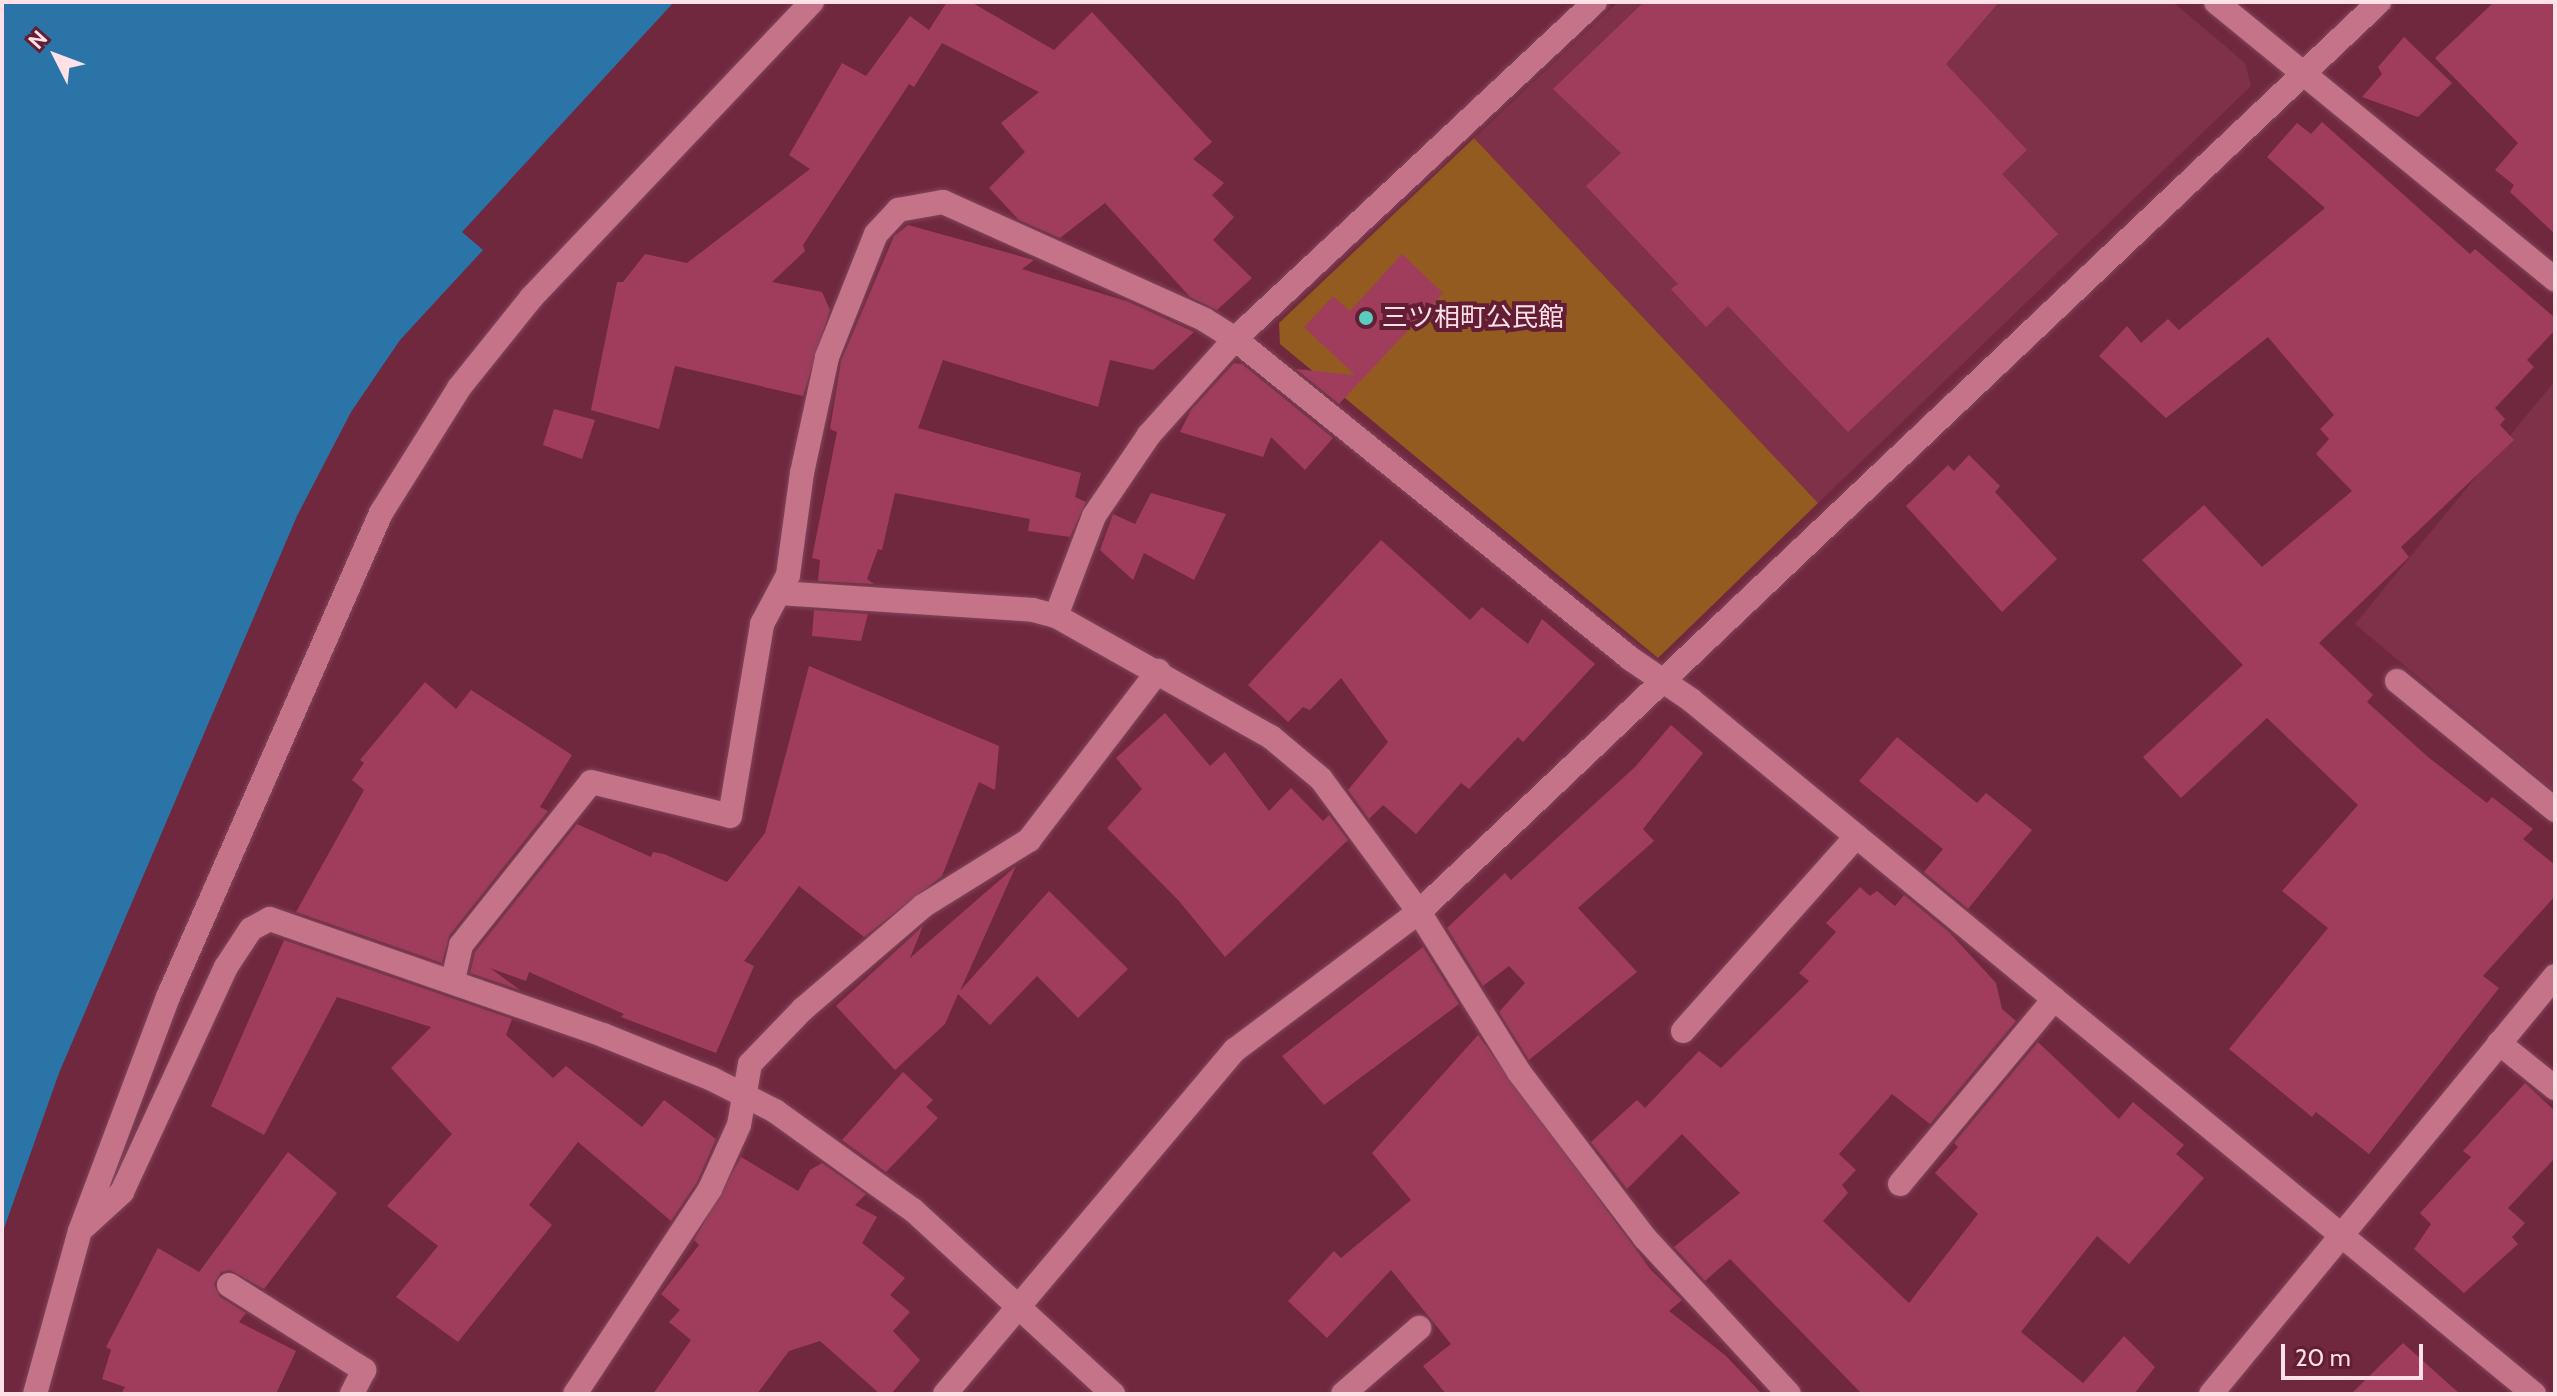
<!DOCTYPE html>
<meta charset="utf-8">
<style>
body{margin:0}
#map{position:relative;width:2557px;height:1396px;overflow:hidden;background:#70283f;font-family:Cabin,"Noto Sans JP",sans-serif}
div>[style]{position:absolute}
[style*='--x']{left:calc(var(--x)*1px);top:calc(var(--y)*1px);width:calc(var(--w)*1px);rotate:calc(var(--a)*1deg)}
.built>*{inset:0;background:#80314a}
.green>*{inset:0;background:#935b1f}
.water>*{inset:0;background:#2a74a8}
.building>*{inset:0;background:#a03d5d}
.roads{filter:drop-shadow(0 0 2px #81465c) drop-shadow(0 0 2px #81465c)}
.minor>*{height:24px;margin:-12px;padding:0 12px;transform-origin:12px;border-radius:12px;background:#c47389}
.dots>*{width:22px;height:22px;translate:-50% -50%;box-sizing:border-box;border:4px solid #631d35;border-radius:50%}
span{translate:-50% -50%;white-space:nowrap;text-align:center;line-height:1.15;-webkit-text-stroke:8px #631d35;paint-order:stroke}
.poi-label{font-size:26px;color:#fde1e7}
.left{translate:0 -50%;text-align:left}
.frame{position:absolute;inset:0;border:4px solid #fde1e7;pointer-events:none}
.north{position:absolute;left:16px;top:16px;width:80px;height:80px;-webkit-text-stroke:6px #631d35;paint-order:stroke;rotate:312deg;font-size:22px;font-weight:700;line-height:32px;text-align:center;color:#fde1e7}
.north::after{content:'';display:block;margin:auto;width:28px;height:36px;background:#fde1e7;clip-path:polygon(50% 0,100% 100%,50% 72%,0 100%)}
.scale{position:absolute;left:2281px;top:1344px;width:142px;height:36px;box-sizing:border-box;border:4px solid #fde1e7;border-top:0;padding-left:10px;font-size:24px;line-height:28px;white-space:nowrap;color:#fde1e7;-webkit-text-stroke:6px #631d35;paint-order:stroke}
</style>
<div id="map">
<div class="built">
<i style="clip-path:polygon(1618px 2px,2173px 2px,2245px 63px,2251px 86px,1818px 503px,1474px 138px)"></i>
<i style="clip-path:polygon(2555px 381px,2555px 792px,2355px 624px)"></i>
</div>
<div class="green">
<i style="clip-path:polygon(1474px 138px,1818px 503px,1658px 658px,1280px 344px,1279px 323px)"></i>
</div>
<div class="water">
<i style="clip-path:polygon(2px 2px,674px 2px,462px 232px,483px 250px,400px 340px,351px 412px,297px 516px,59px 1073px,2px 1234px)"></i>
</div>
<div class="building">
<i style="clip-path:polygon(947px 2px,971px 2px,1054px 50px,1092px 12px,1212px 142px,1193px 159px,1224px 183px,1212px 195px,1234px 217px,1213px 240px,1252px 278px,1217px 310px,1190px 297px,1105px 203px,1060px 238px,1019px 220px,989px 188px,1025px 152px,1001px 123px,1039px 92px,942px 43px,914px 87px,909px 84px,803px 245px,805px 251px,772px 282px,822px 292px,830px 310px,803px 396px,675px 366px,659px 429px,591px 410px,617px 282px,623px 282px,645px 254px,687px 263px,810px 169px,789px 155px,842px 63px,866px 76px,910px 16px,929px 30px)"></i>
<i style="clip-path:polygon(1644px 2px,1999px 2px,1946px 64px,2027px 150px,2002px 174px,2058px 234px,1848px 432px,1728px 306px,1706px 327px,1671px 289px,1678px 284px,1586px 186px,1621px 153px,1553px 89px)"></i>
<i style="clip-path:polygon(2494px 2px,2555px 2px,2555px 234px,2510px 192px,2514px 185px,2495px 170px,2518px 143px,2435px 58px)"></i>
<i style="clip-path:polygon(2404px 37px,2452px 83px,2418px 117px,2362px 97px,2382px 74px,2378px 67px)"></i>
<i style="clip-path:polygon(2322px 122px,2470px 254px,2475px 249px,2555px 318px,2555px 330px,2527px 360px,2534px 367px,2495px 408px,2505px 419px,2500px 425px,2514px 440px,2401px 547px,2409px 557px,2319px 643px,2373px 695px,2367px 702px,2428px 757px,2487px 803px,2492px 797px,2533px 829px,2523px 839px,2555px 865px,2555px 896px,2483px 976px,2499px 988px,2369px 1154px,2316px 1112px,2312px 1117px,2229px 1049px,2328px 928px,2282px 891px,2358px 805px,2267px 718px,2181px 798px,2143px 757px,2243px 665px,2142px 560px,2204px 505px,2262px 567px,2352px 491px,2316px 454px,2329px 439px,2320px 429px,2334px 415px,2268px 337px,2166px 418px,2099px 356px,2127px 326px,2141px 343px,2168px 319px,2179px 330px,2325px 208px,2267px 157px,2297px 123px,2311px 134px)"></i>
<i style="clip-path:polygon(908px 225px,1034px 260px,1022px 269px,1129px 302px,1194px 332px,1153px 370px,1110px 360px,1098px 407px,943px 360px,918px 428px,1081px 473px,1075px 497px,1086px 502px,1070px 537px,1028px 531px,1030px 519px,895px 493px,882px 550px,878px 549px,867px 579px,874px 584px,818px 581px,820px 560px,812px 558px,837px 432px,830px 429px,841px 361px,894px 236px)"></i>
<i style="clip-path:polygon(1402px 254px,1443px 293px,1339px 404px,1296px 369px,1355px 375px,1304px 327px,1333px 296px,1350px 311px)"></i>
<i style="clip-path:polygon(1234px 363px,1242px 364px,1333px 438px,1305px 470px,1271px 437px,1263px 457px,1180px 432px,1191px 410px)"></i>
<i style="clip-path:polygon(554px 409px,595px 420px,582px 459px,543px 445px)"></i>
<i style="clip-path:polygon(1969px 455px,2000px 486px,1995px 492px,2057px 559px,2002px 612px,1906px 506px,1948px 465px,1954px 471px)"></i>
<i style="clip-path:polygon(1151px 493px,1226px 514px,1194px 580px,1144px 553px,1133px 580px,1100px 550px,1113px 514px,1135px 524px)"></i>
<i style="clip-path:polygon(1381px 540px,1470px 620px,1482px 607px,1528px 644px,1542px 619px,1595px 664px,1523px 742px,1518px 737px,1469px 789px,1461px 783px,1416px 834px,1383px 805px,1369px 819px,1348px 790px,1388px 742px,1341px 678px,1310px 710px,1303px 707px,1288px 722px,1248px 685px)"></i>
<i style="clip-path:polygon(814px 610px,868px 614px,861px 641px,812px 636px)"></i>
<i style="clip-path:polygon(809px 666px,999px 746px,995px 790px,979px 782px,942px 876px,864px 937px,799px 886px,744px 961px,754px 966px,716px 1053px,621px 1017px,624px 1014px,529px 972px,526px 981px,490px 968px,520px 990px,470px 973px,475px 952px,577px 824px,651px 857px,653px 852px,664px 854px,727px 882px,765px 833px)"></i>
<i style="clip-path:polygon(425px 682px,456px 709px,471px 690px,572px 755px,540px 807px,548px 811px,449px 936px,442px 963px,296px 912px,364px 790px,352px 780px,364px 763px,360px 760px)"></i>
<i style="clip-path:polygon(1165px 713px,1210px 766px,1225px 752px,1269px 811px,1291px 788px,1323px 821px,1329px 815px,1348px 840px,1225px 957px,1179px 901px,1107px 828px,1142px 789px,1116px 758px)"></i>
<i style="clip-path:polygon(1671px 725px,1703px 753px,1643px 829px,1654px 841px,1578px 908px,1637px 972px,1529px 1060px,1499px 1012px,1525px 983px,1509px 966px,1483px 986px,1447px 928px,1505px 873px,1511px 880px,1635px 767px)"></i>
<i style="clip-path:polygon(1897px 737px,1977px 803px,1986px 793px,2032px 830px,1968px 909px,1924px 872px,1943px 849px,1859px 781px)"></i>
<i style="clip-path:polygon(1016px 866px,960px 991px,1049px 891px,1128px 969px,1078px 1018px,1037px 976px,990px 1025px,958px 994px,945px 1024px,895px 1070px,836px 1006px,923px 926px,910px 958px)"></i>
<i style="clip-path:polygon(1860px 887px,1870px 896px,1877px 891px,1895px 906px,1904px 895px,1949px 932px,1996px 983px,2002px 1009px,2016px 1021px,1930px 1124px,1892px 1094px,1839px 1154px,1856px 1170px,1842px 1185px,1848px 1193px,1823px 1221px,1909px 1303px,1978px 1214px,1935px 1173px,1958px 1147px,1954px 1143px,2038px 1042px,2119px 1119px,2133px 1102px,2184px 1145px,2176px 1154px,2204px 1178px,2129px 1264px,2097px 1236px,2021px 1332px,2083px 1383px,2124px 1336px,2155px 1367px,2134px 1394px,1862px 1394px,1730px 1259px,1705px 1281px,1674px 1247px,1740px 1193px,1682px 1134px,1627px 1189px,1591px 1142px,1637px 1100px,1645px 1108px,1699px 1051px,1721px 1068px,1809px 981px,1799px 973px,1836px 932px,1826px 923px)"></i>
<i style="clip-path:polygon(284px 940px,512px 1019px,506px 1035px,553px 1078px,566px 1066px,642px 1127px,664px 1100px,716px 1139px,697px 1182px,671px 1221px,578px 1142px,529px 1205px,552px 1225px,458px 1342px,396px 1297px,438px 1246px,387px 1206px,452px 1134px,391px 1068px,431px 1027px,337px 997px,264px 1135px,211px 1106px)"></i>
<i style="clip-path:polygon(1423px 947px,1459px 1004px,1324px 1105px,1282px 1056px)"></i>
<i style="clip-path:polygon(1478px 1035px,1651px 1270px,1682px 1300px,1669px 1311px,1726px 1356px,1762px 1394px,1446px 1394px,1423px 1366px,1451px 1344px,1391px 1270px,1327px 1338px,1288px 1301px,1334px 1251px,1341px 1258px,1411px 1200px,1372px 1153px)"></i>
<i style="clip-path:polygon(903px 1072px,933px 1100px,926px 1107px,938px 1118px,886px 1172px,842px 1140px)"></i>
<i style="clip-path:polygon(2525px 1083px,2555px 1111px,2555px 1158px,2508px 1208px,2525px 1223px,2512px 1237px,2518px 1244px,2464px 1293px,2414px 1249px,2431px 1224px,2420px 1213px,2471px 1157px,2463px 1151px)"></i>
<i style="clip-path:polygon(288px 1152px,337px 1193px,264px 1289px,230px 1270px,221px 1272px,214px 1284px,220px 1297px,246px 1313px,239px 1322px,296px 1351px,276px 1394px,121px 1394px,125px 1387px,102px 1379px,111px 1350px,106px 1347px,158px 1248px,199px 1272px)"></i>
<i style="clip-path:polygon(741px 1157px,798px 1191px,810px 1170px,822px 1163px,866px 1194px,855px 1205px,877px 1217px,862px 1243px,905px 1278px,890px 1295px,910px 1312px,893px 1331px,920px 1360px,891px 1394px,880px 1394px,820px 1341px,789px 1351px,757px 1394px,653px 1394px,691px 1340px,669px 1322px,680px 1310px,661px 1294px,699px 1245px,694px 1240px)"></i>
<i style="clip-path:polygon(2403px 1343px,2460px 1394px,2351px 1394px)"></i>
</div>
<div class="roads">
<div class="minor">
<i style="--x:1595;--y:2;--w:493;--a:136.9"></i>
<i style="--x:1235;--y:339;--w:129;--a:131.9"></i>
<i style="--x:1149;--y:435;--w:98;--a:124.2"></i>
<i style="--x:1094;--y:516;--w:107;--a:110.8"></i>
<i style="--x:1056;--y:616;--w:247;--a:29.4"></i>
<i style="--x:1271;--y:737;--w:65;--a:40"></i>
<i style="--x:1321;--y:779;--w:165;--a:53.6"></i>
<i style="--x:1419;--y:912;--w:189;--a:58"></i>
<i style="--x:1519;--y:1072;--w:208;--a:52.8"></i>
<i style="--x:1645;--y:1238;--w:212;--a:47.3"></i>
<i style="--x:2216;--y:2;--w:438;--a:39.3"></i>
<i style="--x:779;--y:593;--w:255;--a:3.8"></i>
<i style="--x:1033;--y:610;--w:24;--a:15"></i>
<i style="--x:2397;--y:681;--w:204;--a:39.2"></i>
<i style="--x:453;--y:980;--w:36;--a:-77"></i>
<i style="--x:461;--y:945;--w:208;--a:-51.4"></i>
<i style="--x:591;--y:782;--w:143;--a:13.7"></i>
<i style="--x:730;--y:816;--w:195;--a:-80.5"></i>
<i style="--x:762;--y:624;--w:55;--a:-62"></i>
<i style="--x:788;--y:575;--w:103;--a:-82.2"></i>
<i style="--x:802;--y:473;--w:119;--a:-77.8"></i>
<i style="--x:827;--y:357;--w:132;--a:-68.3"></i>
<i style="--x:876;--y:234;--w:33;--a:-47"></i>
<i style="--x:898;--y:210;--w:46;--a:-10.1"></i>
<i style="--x:943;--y:202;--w:287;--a:24.2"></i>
<i style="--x:1205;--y:320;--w:36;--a:32"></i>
<i style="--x:1235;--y:339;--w:509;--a:38.94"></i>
<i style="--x:1631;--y:659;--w:73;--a:34.3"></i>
<i style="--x:1691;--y:700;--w:1092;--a:39.46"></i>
<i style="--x:1683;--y:1031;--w:261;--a:-48.3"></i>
<i style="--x:2499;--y:1043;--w:72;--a:38.8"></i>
<i style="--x:1900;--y:1184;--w:241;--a:-50.2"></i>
<i style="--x:84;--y:1227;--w:52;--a:-42.6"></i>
<i style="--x:122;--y:1192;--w:248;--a:-65.2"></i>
<i style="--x:226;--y:967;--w:45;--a:-56.7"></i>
<i style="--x:251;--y:929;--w:21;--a:-28"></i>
<i style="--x:270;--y:919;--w:353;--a:19.2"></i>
<i style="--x:603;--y:1035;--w:118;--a:22"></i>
<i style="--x:712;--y:1079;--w:71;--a:26.9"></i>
<i style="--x:775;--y:1111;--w:170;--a:35.7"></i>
<i style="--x:913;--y:1210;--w:272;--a:42.6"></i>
<i style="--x:229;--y:1285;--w:160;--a:32.2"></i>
<i style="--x:364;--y:1370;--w:27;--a:117"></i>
<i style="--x:35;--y:1394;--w:169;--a:-74.6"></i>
<i style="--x:80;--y:1231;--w:250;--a:-69.4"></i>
<i style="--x:168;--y:997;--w:529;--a:-66.25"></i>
<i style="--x:381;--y:513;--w:147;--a:-58"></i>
<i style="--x:459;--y:388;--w:115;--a:-51.3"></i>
<i style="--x:531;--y:298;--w:408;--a:-46.5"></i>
<i style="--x:575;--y:1394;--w:245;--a:-56.6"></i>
<i style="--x:710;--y:1189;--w:70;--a:-65.6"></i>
<i style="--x:739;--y:1125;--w:62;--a:-79.8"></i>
<i style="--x:750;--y:1064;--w:76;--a:-46.1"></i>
<i style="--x:803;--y:1009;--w:158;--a:-40.6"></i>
<i style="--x:923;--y:906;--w:125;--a:-31.9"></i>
<i style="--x:1029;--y:840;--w:213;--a:-52.6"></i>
<i style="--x:945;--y:1394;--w:450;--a:-49.9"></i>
<i style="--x:1235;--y:1050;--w:230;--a:-36.9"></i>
<i style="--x:1419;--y:912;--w:1323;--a:-43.47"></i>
<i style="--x:1343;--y:1394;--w:101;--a:-41"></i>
<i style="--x:2211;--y:1394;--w:541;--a:-50.55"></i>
</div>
</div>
<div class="dots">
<i style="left:1366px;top:318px;background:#59cebe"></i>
</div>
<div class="poi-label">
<span class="left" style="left:1382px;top:318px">三ツ相町公民館</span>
</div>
<div class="frame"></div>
<div class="north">N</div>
<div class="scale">20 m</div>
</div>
